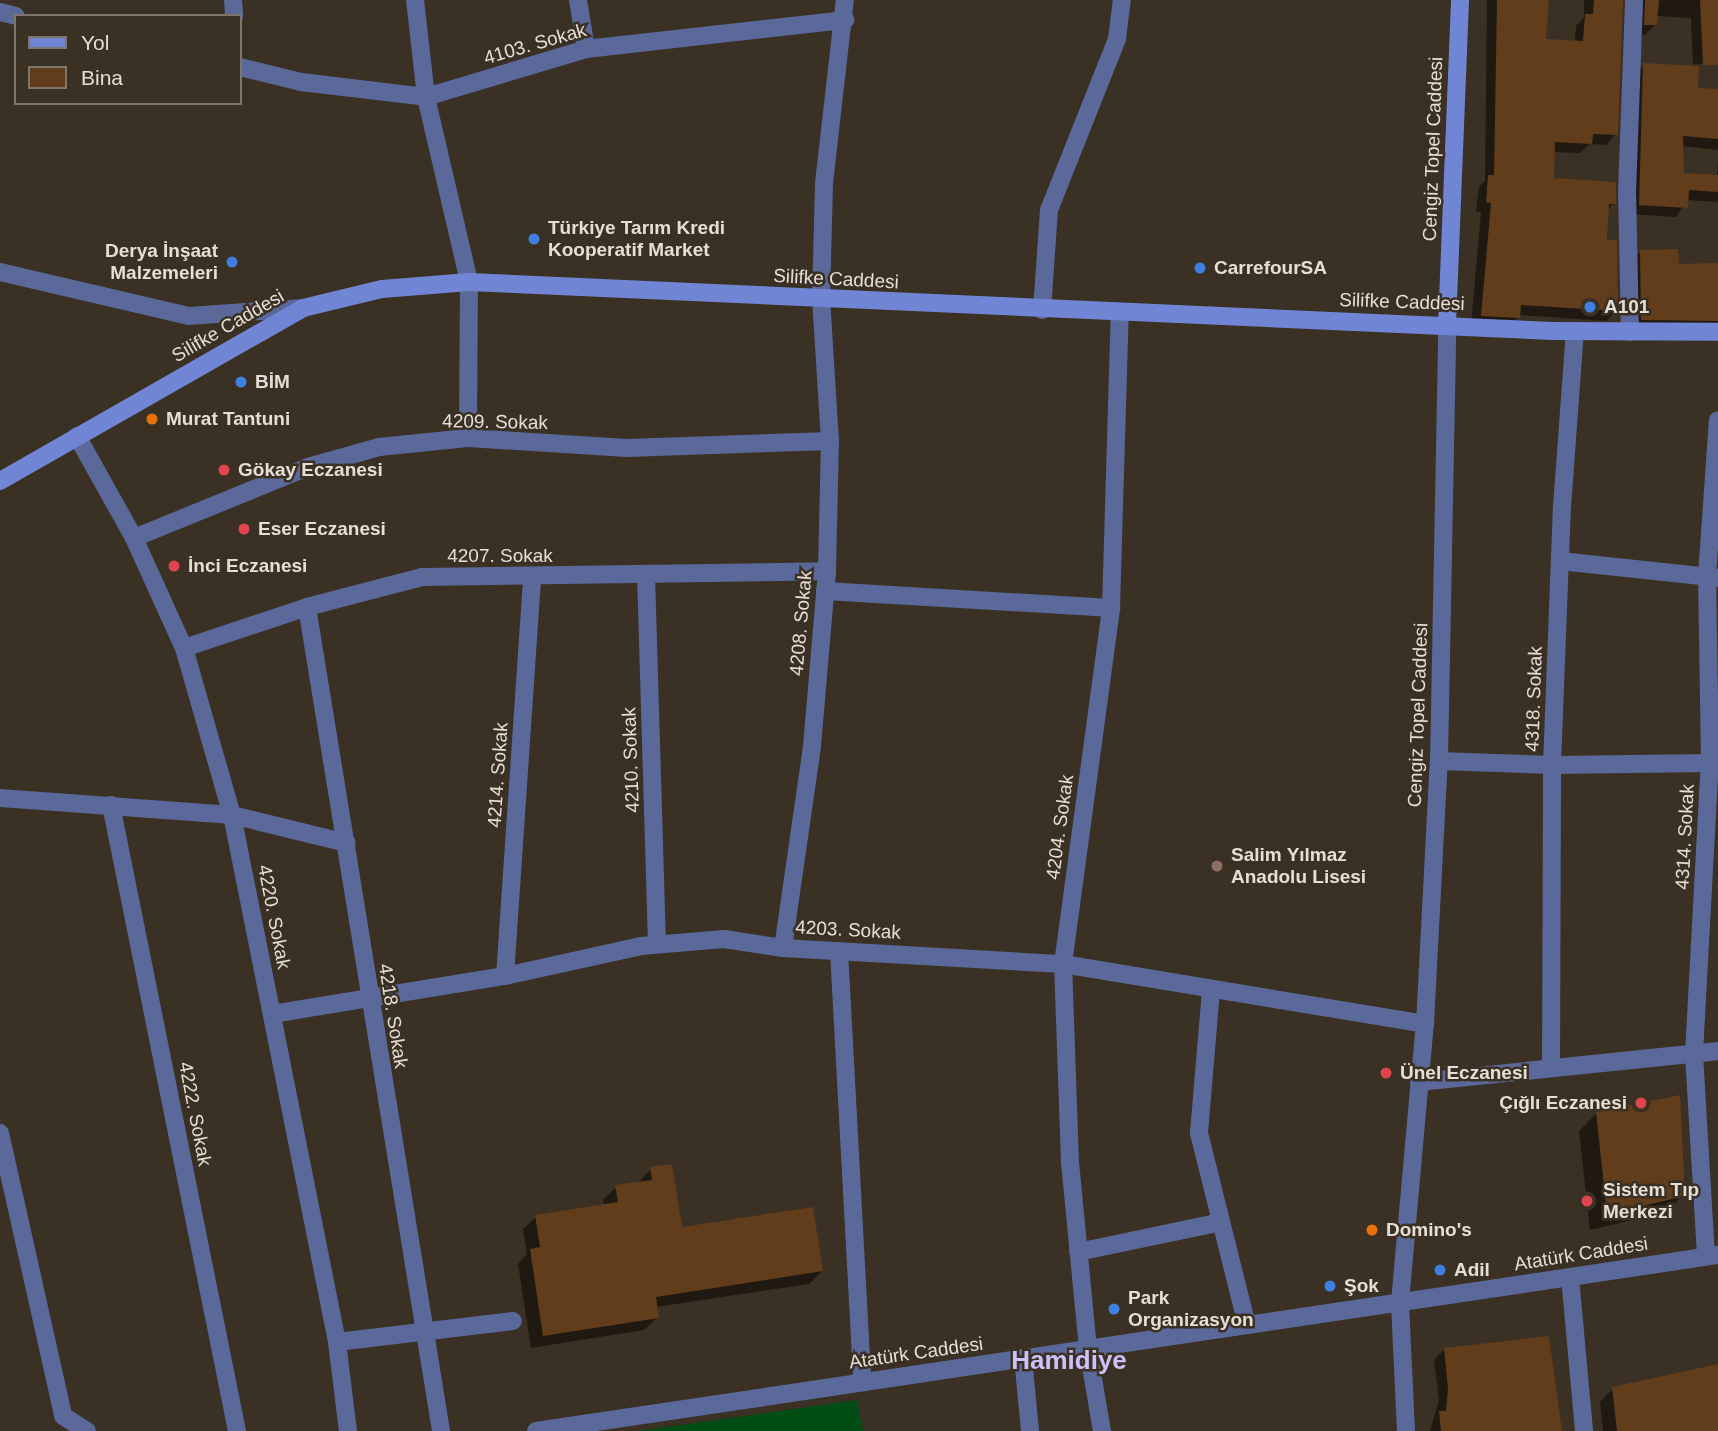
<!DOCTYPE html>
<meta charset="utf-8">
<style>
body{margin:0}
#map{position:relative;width:1718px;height:1431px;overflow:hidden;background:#3a3023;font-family:Arial,sans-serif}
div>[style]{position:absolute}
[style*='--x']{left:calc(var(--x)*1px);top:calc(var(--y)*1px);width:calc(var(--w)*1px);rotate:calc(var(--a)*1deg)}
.green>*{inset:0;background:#004d15}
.shadow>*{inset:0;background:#0007}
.building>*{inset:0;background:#623d1b}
.street>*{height:18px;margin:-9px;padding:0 9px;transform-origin:9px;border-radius:9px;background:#5a699a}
.secondary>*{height:18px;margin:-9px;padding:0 9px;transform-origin:9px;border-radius:9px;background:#7086d4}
.dots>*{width:19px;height:19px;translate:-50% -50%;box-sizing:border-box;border:4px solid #3a3023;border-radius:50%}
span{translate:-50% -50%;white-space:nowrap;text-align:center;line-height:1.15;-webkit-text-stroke:5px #3a3023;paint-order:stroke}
.street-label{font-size:19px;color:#e5ded6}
.poi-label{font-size:19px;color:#e5ded6;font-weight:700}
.left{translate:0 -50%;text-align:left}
.right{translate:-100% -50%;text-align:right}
.district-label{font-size:26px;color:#cdc1fa;font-weight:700}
.legend{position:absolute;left:14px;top:14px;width:228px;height:91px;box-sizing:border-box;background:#3a3023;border:2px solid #7e766b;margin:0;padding:9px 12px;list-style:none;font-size:21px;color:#e5ded6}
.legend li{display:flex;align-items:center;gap:14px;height:35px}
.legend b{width:35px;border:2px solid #7e766b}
</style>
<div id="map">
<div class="green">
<i style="clip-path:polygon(857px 1400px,863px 1431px,638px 1431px)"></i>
</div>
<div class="shadow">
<i style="clip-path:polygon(1487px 0,1548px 0,1544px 41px,1575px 42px,1576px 26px,1584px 18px,1584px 0,1621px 0,1616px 134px,1606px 145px,1590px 144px,1580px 153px,1553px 152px,1553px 180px,1614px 203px,1606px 211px,1605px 241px,1616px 311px,1606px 321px,1519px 315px,1508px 328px,1471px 326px,1481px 212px,1476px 212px,1479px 187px,1485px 181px)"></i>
<i style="clip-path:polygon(1627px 0,1718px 0,1718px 63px,1694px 64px,1696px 90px,1718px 91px,1718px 150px,1682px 146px,1682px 174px,1717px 177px,1718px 158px,1718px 202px,1687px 200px,1676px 217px,1629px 214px,1634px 75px,1644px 65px,1693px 67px,1691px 18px,1656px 16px,1655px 25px,1645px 35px,1635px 34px)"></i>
<i style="clip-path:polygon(1640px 252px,1677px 266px,1718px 265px,1718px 331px,1632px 329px,1630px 262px)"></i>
<i style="clip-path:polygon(1597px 1113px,1683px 1195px,1666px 1212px,1590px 1230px,1579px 1131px)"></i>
<i style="clip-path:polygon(651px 1169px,681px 1229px,822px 1271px,809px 1284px,656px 1307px,657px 1318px,644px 1330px,531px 1348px,518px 1264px,527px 1254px,523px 1229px,536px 1217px,604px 1206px,603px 1200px,616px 1187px,638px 1183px)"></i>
<i style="clip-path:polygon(1548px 1338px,1560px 1431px,1430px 1431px,1439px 1400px,1434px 1360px,1444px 1350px)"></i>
<i style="clip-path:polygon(1718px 1365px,1718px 1431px,1603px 1431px,1600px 1402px,1613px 1389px)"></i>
</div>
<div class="building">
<i style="clip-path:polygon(1497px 0,1549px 0,1546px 39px,1583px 41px,1585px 14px,1593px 14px,1594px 0,1623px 0,1618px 135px,1593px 134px,1592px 144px,1555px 142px,1554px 178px,1616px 182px,1616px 204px,1609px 204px,1607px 240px,1617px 240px,1618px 311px,1521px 305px,1520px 318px,1481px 316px,1491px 203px,1486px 202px,1488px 175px,1494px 175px)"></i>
<i style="clip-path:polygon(1645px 0,1659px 0,1657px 25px,1644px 25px)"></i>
<i style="clip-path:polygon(1700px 0,1718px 0,1718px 65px,1703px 65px)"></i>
<i style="clip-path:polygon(1643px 63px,1699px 66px,1698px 88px,1718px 89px,1718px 139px,1683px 136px,1684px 173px,1718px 175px,1718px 192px,1689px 190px,1688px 208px,1639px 205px)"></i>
<i style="clip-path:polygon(1678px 249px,1679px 264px,1718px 263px,1718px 321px,1641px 320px,1640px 250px)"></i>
<i style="clip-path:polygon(1680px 1095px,1685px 1196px,1607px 1214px,1596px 1112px)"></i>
<i style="clip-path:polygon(672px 1164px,682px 1227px,813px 1207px,823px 1271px,656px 1297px,659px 1318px,543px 1336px,530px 1249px,540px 1247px,535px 1215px,618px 1202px,615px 1185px,652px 1180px,650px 1167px)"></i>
<i style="clip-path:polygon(1549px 1336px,1562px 1431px,1441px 1431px,1439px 1411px,1446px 1411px,1448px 1389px,1444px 1348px)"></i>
<i style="clip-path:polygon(1718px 1364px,1718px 1431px,1617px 1431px,1612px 1387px)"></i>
</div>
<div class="street">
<i style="--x:233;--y:0;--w:16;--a:86"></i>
<i style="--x:415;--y:0;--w:98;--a:83.5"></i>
<i style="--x:426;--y:97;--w:190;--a:76.9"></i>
<i style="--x:469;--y:282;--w:156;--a:90.4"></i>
<i style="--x:578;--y:0;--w:50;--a:80.7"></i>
<i style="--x:0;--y:12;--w:16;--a:14"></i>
<i style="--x:240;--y:67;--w:63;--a:13.8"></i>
<i style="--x:301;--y:82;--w:126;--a:6.8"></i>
<i style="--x:426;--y:97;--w:167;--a:-16.7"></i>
<i style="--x:586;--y:49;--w:261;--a:-6.4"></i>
<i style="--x:0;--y:272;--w:194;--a:13.1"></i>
<i style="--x:189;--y:316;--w:114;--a:-4"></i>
<i style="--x:1042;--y:310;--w:100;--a:-86"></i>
<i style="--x:1049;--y:210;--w:184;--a:-68.3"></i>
<i style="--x:1117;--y:39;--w:39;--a:-83"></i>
<i style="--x:1630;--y:332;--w:139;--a:-91.2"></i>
<i style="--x:1627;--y:193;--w:193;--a:-87.9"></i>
<i style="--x:77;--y:436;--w:117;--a:60.8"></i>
<i style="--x:134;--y:538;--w:121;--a:65.6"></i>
<i style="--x:184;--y:648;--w:174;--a:74"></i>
<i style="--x:232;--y:815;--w:537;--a:78.73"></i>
<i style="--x:337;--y:1342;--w:90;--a:83"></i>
<i style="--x:134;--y:538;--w:188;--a:-22.2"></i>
<i style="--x:308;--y:467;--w:74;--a:-15.7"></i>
<i style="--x:379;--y:447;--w:89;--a:-5.8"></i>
<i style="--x:468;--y:438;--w:159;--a:3.6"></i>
<i style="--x:627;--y:448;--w:203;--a:-2"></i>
<i style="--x:1560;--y:561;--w:159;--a:6.1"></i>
<i style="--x:646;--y:574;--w:370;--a:88.3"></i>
<i style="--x:825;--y:591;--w:287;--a:3.4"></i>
<i style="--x:307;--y:607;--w:835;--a:80.76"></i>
<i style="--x:184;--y:648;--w:130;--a:-18.4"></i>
<i style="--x:307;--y:607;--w:119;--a:-14.6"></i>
<i style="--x:422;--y:577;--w:405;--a:-0.8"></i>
<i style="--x:1439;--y:761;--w:113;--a:2"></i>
<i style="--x:1552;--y:765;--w:158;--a:-0.7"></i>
<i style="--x:0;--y:798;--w:233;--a:4.2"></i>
<i style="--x:232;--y:815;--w:118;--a:13.7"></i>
<i style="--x:111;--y:805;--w:639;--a:78.62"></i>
<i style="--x:783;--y:948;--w:204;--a:-81.8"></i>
<i style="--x:812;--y:746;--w:176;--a:-85.1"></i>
<i style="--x:827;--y:571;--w:130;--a:-88.7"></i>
<i style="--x:830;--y:441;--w:142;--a:-93.6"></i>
<i style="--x:821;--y:299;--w:116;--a:-88.5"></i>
<i style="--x:824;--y:183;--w:184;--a:-83.5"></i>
<i style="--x:839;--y:951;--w:432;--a:86.9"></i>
<i style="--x:505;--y:976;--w:400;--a:-86.1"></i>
<i style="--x:1211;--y:990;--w:144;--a:94.8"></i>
<i style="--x:1199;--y:1133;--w:198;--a:76"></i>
<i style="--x:272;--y:1014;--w:236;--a:-9.3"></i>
<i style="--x:505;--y:976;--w:139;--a:-12.4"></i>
<i style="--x:641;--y:946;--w:83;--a:-4.8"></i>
<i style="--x:724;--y:939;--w:60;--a:8.7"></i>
<i style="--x:783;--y:948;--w:280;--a:3.3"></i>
<i style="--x:1063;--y:964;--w:367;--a:9.4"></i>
<i style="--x:1551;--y:1068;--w:303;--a:-89.8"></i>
<i style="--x:1552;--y:765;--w:258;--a:-87.8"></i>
<i style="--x:1562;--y:507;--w:175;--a:-85.8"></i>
<i style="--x:1419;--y:1082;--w:301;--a:-5.9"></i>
<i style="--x:0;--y:1133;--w:290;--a:77.4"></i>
<i style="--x:63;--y:1416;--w:28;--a:32"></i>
<i style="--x:1078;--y:1252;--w:146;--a:-11.8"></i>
<i style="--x:1706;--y:1256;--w:202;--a:-93.4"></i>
<i style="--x:1694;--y:1054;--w:291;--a:-86.9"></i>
<i style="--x:1710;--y:763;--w:187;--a:-90.9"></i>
<i style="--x:1707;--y:576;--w:156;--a:-86"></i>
<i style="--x:1570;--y:1277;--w:155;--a:84.8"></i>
<i style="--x:337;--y:1342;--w:177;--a:-6.8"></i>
<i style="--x:1023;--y:1358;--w:73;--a:84.5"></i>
<i style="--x:536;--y:1431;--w:1195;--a:-8.47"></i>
<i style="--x:1102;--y:1431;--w:83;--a:-99.7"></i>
<i style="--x:1088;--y:1349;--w:187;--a:-95.5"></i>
<i style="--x:1070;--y:1163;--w:199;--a:-92"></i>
<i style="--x:1063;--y:964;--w:359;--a:-82.3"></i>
<i style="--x:1111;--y:608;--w:296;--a:-88.3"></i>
<i style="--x:1406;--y:1431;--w:129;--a:-92.7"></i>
<i style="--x:1400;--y:1302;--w:279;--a:-84.9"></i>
<i style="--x:1425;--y:1024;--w:263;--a:-87"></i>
<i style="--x:1439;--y:761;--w:436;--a:-88.9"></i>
</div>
<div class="secondary">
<i style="--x:1447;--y:325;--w:325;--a:-87.7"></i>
<i style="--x:0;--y:481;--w:349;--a:-29.7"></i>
<i style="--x:303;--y:308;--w:81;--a:-13.5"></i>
<i style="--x:382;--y:289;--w:87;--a:-4.6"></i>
<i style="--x:469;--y:282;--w:1085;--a:2.59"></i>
<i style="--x:1553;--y:331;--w:165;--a:0.3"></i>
</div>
<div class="dots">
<i style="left:534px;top:239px;background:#3f7fe0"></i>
<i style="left:232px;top:262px;background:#3f7fe0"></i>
<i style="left:1200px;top:268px;background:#3f7fe0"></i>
<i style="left:1590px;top:307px;background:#3f7fe0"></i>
<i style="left:241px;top:382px;background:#3f7fe0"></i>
<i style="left:152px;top:419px;background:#e8710a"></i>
<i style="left:224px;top:470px;background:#e0444e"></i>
<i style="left:244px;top:529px;background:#e0444e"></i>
<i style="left:174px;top:566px;background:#e0444e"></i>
<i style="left:1217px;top:866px;background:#8d6e63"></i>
<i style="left:1386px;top:1073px;background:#e0444e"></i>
<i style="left:1641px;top:1103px;background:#e0444e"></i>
<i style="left:1587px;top:1201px;background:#e0444e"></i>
<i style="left:1372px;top:1230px;background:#e8710a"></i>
<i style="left:1440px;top:1270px;background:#3f7fe0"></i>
<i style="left:1330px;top:1286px;background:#3f7fe0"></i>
<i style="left:1114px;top:1309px;background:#3f7fe0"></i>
</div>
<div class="street-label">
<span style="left:535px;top:44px;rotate:-16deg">4103. Sokak</span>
<span style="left:1433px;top:149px;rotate:-88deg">Cengiz Topel Caddesi</span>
<span style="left:836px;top:279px;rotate:3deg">Silifke Caddesi</span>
<span style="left:1402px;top:302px;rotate:2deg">Silifke Caddesi</span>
<span style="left:228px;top:326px;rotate:-30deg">Silifke Caddesi</span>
<span style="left:495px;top:422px;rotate:1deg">4209. Sokak</span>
<span style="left:500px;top:556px">4207. Sokak</span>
<span style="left:801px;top:623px;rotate:-85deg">4208. Sokak</span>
<span style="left:1534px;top:699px;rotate:-88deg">4318. Sokak</span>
<span style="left:1418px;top:715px;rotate:-88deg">Cengiz Topel Caddesi</span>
<span style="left:631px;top:760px;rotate:-92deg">4210. Sokak</span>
<span style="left:498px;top:775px;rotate:-86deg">4214. Sokak</span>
<span style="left:1060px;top:827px;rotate:-82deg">4204. Sokak</span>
<span style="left:1685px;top:837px;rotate:-87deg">4314. Sokak</span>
<span style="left:274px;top:917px;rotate:79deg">4220. Sokak</span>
<span style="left:848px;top:930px;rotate:3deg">4203. Sokak</span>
<span style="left:393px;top:1016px;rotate:81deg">4218. Sokak</span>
<span style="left:195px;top:1114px;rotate:79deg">4222. Sokak</span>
<span style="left:1581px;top:1254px;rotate:-9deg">Atatürk Caddesi</span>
<span style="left:916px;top:1353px;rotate:-8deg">Atatürk Caddesi</span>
</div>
<div class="poi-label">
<span class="left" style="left:548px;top:239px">Türkiye Tarım Kredi<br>Kooperatif Market</span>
<span class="right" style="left:218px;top:262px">Derya İnşaat<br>Malzemeleri</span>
<span class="left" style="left:1214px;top:268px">CarrefourSA</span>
<span class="left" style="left:1604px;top:307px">A101</span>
<span class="left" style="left:255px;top:382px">BİM</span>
<span class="left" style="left:166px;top:419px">Murat Tantuni</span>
<span class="left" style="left:238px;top:470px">Gökay Eczanesi</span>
<span class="left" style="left:258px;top:529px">Eser Eczanesi</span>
<span class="left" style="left:188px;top:566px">İnci Eczanesi</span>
<span class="left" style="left:1231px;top:866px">Salim Yılmaz<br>Anadolu Lisesi</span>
<span class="left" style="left:1400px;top:1073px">Ünel Eczanesi</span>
<span class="right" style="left:1627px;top:1103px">Çığlı Eczanesi</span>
<span class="left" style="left:1603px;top:1201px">Sistem Tıp<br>Merkezi</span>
<span class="left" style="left:1386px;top:1230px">Domino's</span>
<span class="left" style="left:1454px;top:1270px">Adil</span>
<span class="left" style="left:1344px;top:1286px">Şok</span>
<span class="left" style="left:1128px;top:1309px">Park<br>Organizasyon</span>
</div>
<div class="district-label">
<span style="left:1069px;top:1361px">Hamidiye</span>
</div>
<ul class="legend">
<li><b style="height:9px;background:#7086d4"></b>Yol</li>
<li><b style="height:19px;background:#623d1b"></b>Bina</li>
</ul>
</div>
